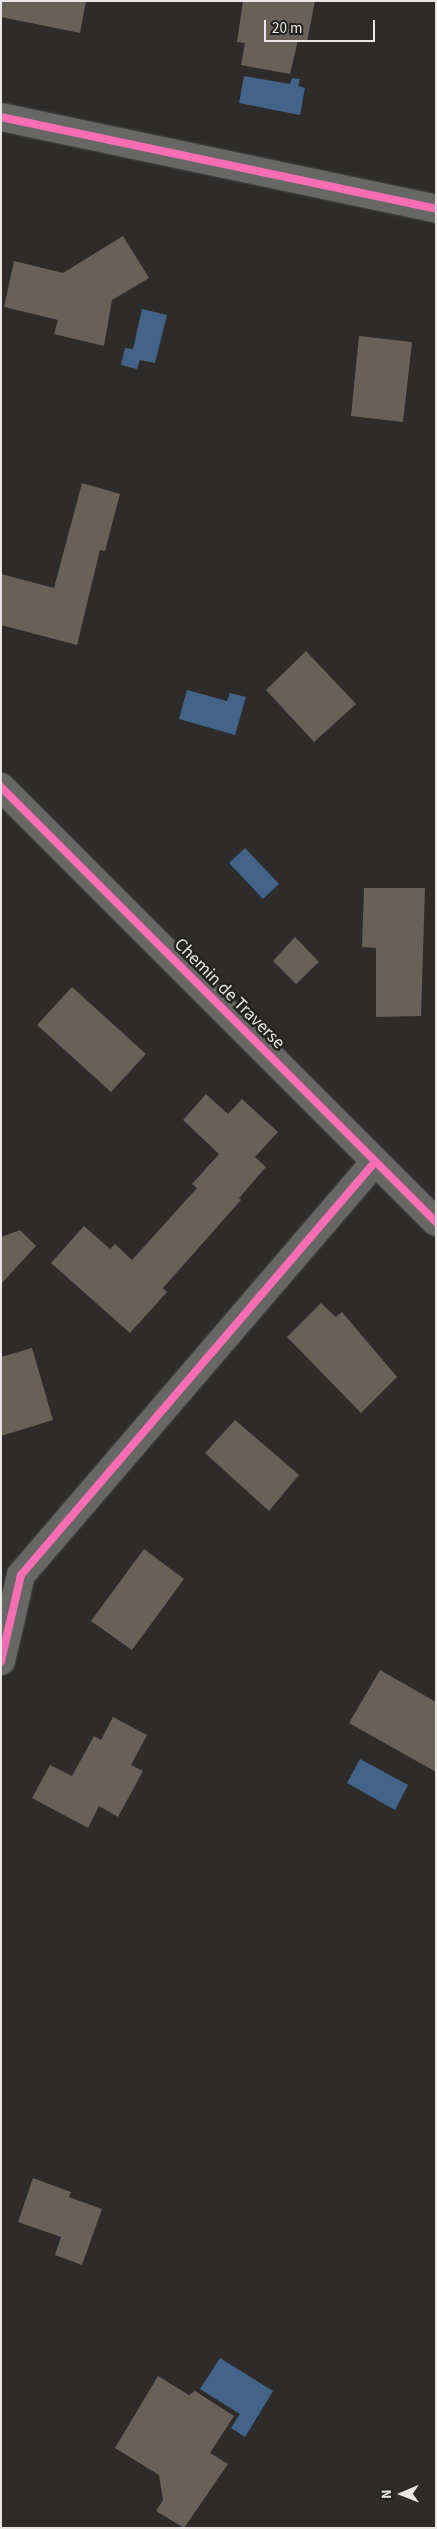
<!DOCTYPE html>
<style>
body{margin:0}
#map{position:relative;width:437px;height:2529px;overflow:hidden;background:#2d2c2b;font-family:"Source Sans 3",sans-serif}
div>[style]{position:absolute}
[style*='--x']{left:calc(var(--x)*1px);top:calc(var(--y)*1px);width:calc(var(--w)*1px);rotate:calc(var(--a)*1deg)}
.water>*{inset:0;background:#436488}
.building>*{inset:0;background:#676157}
.roads{filter:drop-shadow(0 0 1px #484746) drop-shadow(0 0 1px #484746)}
.street>*{height:28px;margin:-14px;padding:0 14px;transform-origin:14px;border-radius:14px;background:#676766}
.secondary>*{height:28px;margin:-14px;padding:0 14px;transform-origin:14px;border-radius:14px;background:#676766}
.cycleway>*{height:8px;margin:-4px;padding:0 4px;transform-origin:4px;border-radius:4px;background:#f96db3}
span{translate:-50% -50%;white-space:nowrap;text-align:center;line-height:1.15;-webkit-text-stroke:5px #242321;paint-order:stroke}
.street-label{font-size:18px;color:#e9e8e7}
.frame{position:absolute;inset:0;border:2px solid #e9e8e7;pointer-events:none}
.north{position:absolute;left:377px;top:2469px;width:50px;height:50px;-webkit-text-stroke:4px #242321;paint-order:stroke;rotate:269deg;font-size:14px;font-weight:700;line-height:20px;text-align:center;color:#e9e8e7}
.north::after{content:'';display:block;margin:auto;width:18px;height:22px;background:#e9e8e7;clip-path:polygon(50% 0,100% 100%,50% 72%,0 100%)}
.scale{position:absolute;left:264px;top:20px;width:111px;height:22px;box-sizing:border-box;border:2px solid #e9e8e7;border-top:0;padding-left:6px;font-size:15px;line-height:18px;white-space:nowrap;color:#e9e8e7;-webkit-text-stroke:4px #242321;paint-order:stroke}
</style>
<div id="map">
<div class="water">
<i style="clip-path:polygon(244px 76px,290px 84px,292px 78px,300px 79px,298px 86px,305px 88px,300px 115px,239px 103px)"></i>
<i style="clip-path:polygon(142px 309px,167px 315px,155px 363px,140px 360px,137px 369px,121px 365px,125px 348px,133px 349px)"></i>
<i style="clip-path:polygon(187px 690px,227px 701px,230px 693px,246px 697px,235px 735px,179px 719px)"></i>
<i style="clip-path:polygon(245px 848px,279px 884px,263px 899px,229px 863px)"></i>
<i style="clip-path:polygon(360px 1759px,408px 1785px,395px 1810px,347px 1783px)"></i>
<i style="clip-path:polygon(220px 2358px,273px 2391px,245px 2437px,231px 2428px,240px 2414px,200px 2389px)"></i>
</div>
<div class="building">
<i style="clip-path:polygon(1px 1px,86px 1px,80px 33px,1px 17px)"></i>
<i style="clip-path:polygon(243px 1px,315px 1px,307px 42px,298px 40px,290px 74px,241px 65px,245px 43px,237px 42px)"></i>
<i style="clip-path:polygon(123px 236px,149px 278px,112px 300px,104px 346px,54px 334px,58px 320px,4px 307px,14px 261px,63px 273px)"></i>
<i style="clip-path:polygon(359px 336px,412px 342px,403px 422px,351px 416px)"></i>
<i style="clip-path:polygon(82px 483px,120px 494px,105px 551px,100px 550px,77px 645px,1px 625px,1px 574px,54px 588px)"></i>
<i style="clip-path:polygon(306px 651px,356px 704px,314px 742px,266px 690px)"></i>
<i style="clip-path:polygon(364px 888px,425px 888px,421px 1016px,376px 1017px,376px 948px,362px 947px)"></i>
<i style="clip-path:polygon(295px 937px,319px 962px,296px 984px,273px 961px)"></i>
<i style="clip-path:polygon(72px 987px,146px 1054px,111px 1092px,37px 1025px)"></i>
<i style="clip-path:polygon(206px 1094px,228px 1114px,242px 1099px,278px 1132px,255px 1157px,266px 1167px,239px 1198px,241px 1200px,163px 1288px,167px 1292px,130px 1333px,51px 1263px,84px 1226px,110px 1249px,115px 1244px,132px 1260px,197px 1188px,192px 1184px,219px 1154px,183px 1120px)"></i>
<i style="clip-path:polygon(20px 1230px,36px 1246px,1px 1284px,1px 1237px)"></i>
<i style="clip-path:polygon(321px 1303px,336px 1317px,342px 1312px,397px 1377px,361px 1413px,287px 1337px)"></i>
<i style="clip-path:polygon(32px 1348px,53px 1420px,1px 1436px,1px 1357px)"></i>
<i style="clip-path:polygon(235px 1420px,299px 1475px,269px 1511px,205px 1453px)"></i>
<i style="clip-path:polygon(144px 1549px,184px 1579px,132px 1650px,91px 1621px)"></i>
<i style="clip-path:polygon(380px 1670px,436px 1702px,436px 1772px,349px 1723px)"></i>
<i style="clip-path:polygon(113px 1717px,147px 1735px,131px 1765px,143px 1771px,118px 1817px,99px 1806px,88px 1828px,32px 1798px,50px 1765px,72px 1776px,94px 1736px,101px 1740px)"></i>
<i style="clip-path:polygon(33px 2178px,71px 2192px,69px 2197px,102px 2209px,82px 2265px,55px 2255px,61px 2237px,18px 2222px)"></i>
<i style="clip-path:polygon(158px 2376px,189px 2395px,195px 2391px,234px 2416px,210px 2453px,228px 2464px,184px 2528px,156px 2511px,163px 2500px,159px 2475px,115px 2448px)"></i>
</div>
<div class="roads">
<div class="street">
<i style="--x:1;--y:117;--w:445;--a:11.9"></i>
<i style="--x:1;--y:1661;--w:88;--a:-76.9"></i>
<i style="--x:21;--y:1575;--w:544;--a:-49.4"></i>
</div>
<div class="secondary">
<i style="--x:1;--y:787;--w:615;--a:45"></i>
</div>
</div>
<div class="cycleway">
<i style="--x:1;--y:117;--w:445;--a:11.9"></i>
<i style="--x:1;--y:787;--w:615;--a:45"></i>
<i style="--x:1;--y:1661;--w:88;--a:-76.9"></i>
<i style="--x:21;--y:1575;--w:544;--a:-49.4"></i>
</div>
<div class="street-label">
<span style="left:229px;top:994px;rotate:45deg">Chemin de Traverse</span>
</div>
<div class="frame"></div>
<div class="north">N</div>
<div class="scale">20 m</div>
</div>
